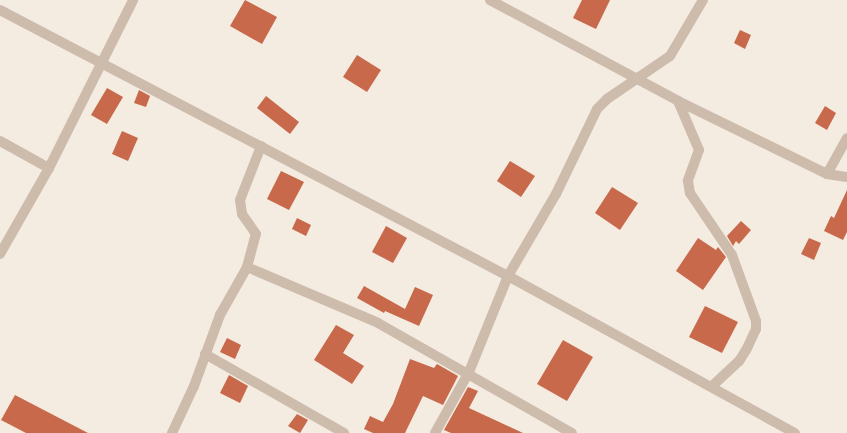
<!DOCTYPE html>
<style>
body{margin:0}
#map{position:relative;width:847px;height:433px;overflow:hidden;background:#f4ebe1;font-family:Signika,sans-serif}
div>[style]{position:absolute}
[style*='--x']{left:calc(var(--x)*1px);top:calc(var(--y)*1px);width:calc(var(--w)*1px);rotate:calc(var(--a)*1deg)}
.building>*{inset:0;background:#c8694b}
.street>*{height:10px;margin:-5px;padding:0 5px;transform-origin:5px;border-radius:5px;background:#cdbbac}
span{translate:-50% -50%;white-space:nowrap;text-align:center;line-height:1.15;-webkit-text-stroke:4px #fbf5ee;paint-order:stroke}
</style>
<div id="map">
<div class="building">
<i style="clip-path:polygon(245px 0,277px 17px,262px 44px,230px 26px)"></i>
<i style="clip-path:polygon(582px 0,610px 0,596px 29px,573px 18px)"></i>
<i style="clip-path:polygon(740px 30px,751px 35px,745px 49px,734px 43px)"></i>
<i style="clip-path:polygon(357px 55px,381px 70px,367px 92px,343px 77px)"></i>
<i style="clip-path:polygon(107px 88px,123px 97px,107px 124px,91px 115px)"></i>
<i style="clip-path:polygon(139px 90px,150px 96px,146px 107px,134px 103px)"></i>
<i style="clip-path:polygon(266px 96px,299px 122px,290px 134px,257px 108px)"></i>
<i style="clip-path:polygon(825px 106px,836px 113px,827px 130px,815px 123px)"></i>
<i style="clip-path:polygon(122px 131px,138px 138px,128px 161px,112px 154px)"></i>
<i style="clip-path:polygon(510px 161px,535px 176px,521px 197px,497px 181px)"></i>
<i style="clip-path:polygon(281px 171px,304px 182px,289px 210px,267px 199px)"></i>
<i style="clip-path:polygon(612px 187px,638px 203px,620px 230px,595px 213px)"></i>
<i style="clip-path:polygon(847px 190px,847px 232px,843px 240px,824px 231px,831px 216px,834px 218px)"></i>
<i style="clip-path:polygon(297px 218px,311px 225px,306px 236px,292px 229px)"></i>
<i style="clip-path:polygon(741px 221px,751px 230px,739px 244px,736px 241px,733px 246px,727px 236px)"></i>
<i style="clip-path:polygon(386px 226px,407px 238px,393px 263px,372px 252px)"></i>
<i style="clip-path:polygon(698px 238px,716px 250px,718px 247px,726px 257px,703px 290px,676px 271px)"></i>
<i style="clip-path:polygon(809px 238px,821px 243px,814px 260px,801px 254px)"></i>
<i style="clip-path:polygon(364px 286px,405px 309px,415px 287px,433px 295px,419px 326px,385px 311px,384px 313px,357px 298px)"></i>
<i style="clip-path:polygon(705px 306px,738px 322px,722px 353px,689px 337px)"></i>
<i style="clip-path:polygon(336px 325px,354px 335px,343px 353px,364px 366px,352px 384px,314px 360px)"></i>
<i style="clip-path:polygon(227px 338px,241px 345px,235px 359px,220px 352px)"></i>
<i style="clip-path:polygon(563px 340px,593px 357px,567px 401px,537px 384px)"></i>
<i style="clip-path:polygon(410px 359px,434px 368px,437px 364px,458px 376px,443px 405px,423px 396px,405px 433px,373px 433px,364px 429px,370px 416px,383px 422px,393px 404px)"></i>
<i style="clip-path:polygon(229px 375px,248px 386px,240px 403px,220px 393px)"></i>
<i style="clip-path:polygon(468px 387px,478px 391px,469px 408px,523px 433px,451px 433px,444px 430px)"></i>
<i style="clip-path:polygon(15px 395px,88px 433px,26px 433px,1px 420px)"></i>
<i style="clip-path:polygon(297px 414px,308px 420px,300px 433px,288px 426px)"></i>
</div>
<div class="street">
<i style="--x:490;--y:0;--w:213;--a:28.2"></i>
<i style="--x:678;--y:101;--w:166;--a:26.1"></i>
<i style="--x:827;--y:174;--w:20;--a:9"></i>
<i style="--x:0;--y:10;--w:573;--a:27.64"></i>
<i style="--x:508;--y:276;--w:327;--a:28.7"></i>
<i style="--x:678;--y:101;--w:53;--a:66.8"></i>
<i style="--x:699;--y:150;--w:33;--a:110"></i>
<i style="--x:688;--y:181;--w:12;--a:81"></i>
<i style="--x:690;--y:193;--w:75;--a:55.9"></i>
<i style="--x:732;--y:255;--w:70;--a:70"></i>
<i style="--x:756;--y:321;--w:8;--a:90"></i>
<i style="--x:756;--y:329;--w:23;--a:115"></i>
<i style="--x:746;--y:350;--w:13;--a:122"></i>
<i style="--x:739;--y:361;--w:37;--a:137"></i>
<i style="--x:0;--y:141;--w:56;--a:28.9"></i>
<i style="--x:827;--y:174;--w:41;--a:-60.9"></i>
<i style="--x:0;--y:254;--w:99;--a:-60.3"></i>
<i style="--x:49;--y:168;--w:188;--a:-63.4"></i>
<i style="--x:247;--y:267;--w:142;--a:23.1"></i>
<i style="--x:378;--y:323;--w:223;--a:29.6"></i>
<i style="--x:205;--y:354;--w:160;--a:29.6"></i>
<i style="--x:172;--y:433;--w:52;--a:-64.9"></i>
<i style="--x:194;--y:386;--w:76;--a:-69.9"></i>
<i style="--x:220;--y:315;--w:55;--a:-60.6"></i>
<i style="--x:247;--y:267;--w:34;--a:-75"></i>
<i style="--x:256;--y:234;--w:24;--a:-125"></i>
<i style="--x:242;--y:214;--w:14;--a:-98"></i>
<i style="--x:240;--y:200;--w:58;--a:-68.7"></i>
<i style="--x:435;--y:433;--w:70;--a:-60.9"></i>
<i style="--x:469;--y:372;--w:104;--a:-67.9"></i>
<i style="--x:508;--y:276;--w:95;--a:-59.7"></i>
<i style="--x:556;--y:194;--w:94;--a:-64.2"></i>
<i style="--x:597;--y:109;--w:14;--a:-45"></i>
<i style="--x:607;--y:99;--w:76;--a:-34.3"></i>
<i style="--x:670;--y:56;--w:65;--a:-59.5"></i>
</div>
</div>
